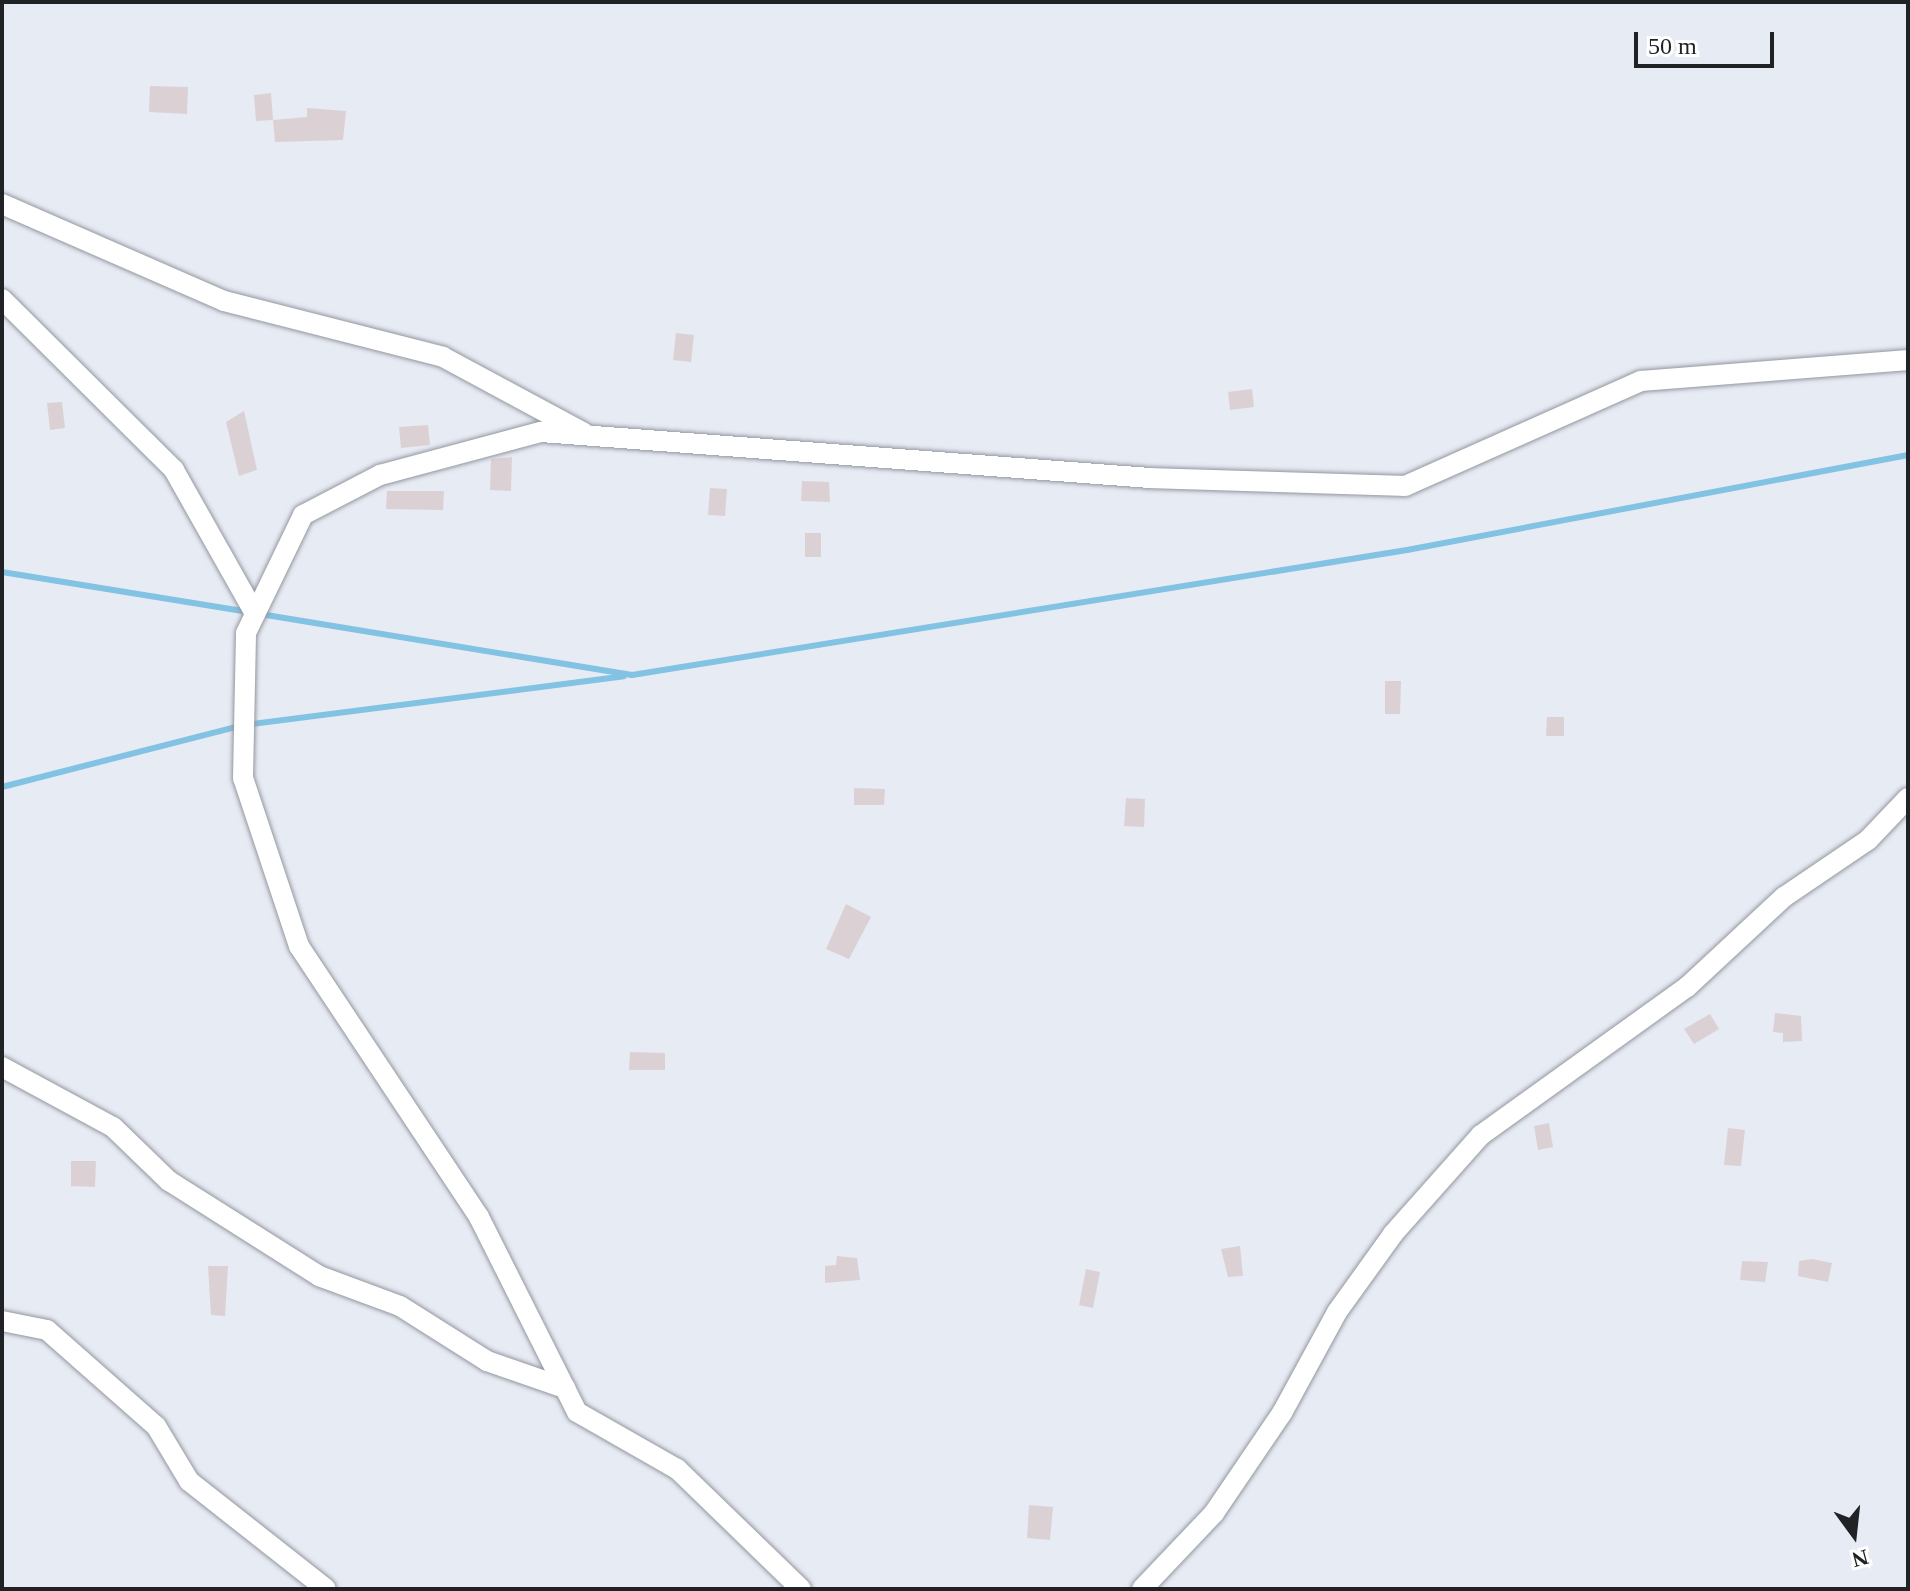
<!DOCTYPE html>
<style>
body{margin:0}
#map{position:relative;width:1910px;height:1591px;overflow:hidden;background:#e7ebf4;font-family:"Times New Roman",serif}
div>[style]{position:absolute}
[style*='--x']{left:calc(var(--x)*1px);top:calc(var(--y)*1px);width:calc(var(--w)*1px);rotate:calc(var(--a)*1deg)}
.stream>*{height:6px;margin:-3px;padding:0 3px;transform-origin:3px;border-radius:3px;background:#82c2e3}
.building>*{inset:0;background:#dbd1d5}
.roads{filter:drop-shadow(0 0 2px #93979f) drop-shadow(0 0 2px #93979f)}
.minor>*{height:20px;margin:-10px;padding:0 10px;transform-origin:10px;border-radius:10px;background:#fff}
span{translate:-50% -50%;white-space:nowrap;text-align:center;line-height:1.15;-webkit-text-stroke:6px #fff;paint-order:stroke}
.frame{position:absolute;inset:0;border:4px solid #202225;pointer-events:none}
.north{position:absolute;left:1814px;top:1495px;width:80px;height:80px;-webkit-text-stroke:6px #fff;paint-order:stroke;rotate:165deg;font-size:22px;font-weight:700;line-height:32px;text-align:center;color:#202225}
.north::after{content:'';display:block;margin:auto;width:28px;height:36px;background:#202225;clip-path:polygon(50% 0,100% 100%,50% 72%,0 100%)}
.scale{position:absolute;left:1634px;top:32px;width:140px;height:36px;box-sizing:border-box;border:4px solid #202225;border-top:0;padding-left:10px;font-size:24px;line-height:28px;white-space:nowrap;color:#202225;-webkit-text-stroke:6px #fff;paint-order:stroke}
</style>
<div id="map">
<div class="stream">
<i style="--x:2;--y:572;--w:250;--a:9.2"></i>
<i style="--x:260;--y:614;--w:377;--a:9.3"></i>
<i style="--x:632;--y:675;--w:785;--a:-9.16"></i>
<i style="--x:1407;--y:550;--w:510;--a:-10.74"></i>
<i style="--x:2;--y:787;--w:250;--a:-14.4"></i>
<i style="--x:244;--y:725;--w:383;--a:-7.3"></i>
</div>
<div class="building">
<i style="clip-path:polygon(150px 86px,188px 87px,187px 114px,149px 112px)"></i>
<i style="clip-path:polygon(271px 93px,273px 120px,256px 121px,254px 95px)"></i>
<i style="clip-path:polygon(307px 108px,346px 111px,343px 140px,275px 142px,273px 120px,307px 117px)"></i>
<i style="clip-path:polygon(676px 333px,694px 335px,691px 362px,673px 360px)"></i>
<i style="clip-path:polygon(1252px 389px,1254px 407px,1230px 410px,1228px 392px)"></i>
<i style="clip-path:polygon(62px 402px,65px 428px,50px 430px,47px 403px)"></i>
<i style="clip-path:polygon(244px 411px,257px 470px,239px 476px,226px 422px)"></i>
<i style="clip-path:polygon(428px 425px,430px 445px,401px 448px,399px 427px)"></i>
<i style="clip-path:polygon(512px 457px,511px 491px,490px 490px,491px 459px)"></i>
<i style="clip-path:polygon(802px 481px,829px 482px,830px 502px,801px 501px)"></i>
<i style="clip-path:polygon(710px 488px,727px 489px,725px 516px,708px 515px)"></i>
<i style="clip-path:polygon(387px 491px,444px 491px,443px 510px,386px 509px)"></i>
<i style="clip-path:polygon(805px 533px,821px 533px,821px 557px,805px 557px)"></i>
<i style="clip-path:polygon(1385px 681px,1401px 681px,1400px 714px,1385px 714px)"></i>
<i style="clip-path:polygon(1547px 717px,1564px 717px,1564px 736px,1546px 736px)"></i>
<i style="clip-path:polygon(854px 788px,885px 789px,884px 805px,854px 805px)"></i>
<i style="clip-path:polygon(1126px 798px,1145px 799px,1144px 827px,1124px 826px)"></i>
<i style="clip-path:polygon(846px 904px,871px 917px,849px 959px,826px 949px)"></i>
<i style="clip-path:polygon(1775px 1013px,1801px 1016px,1802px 1041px,1783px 1042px,1783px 1033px,1773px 1032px)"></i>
<i style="clip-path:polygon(1710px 1014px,1719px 1029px,1694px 1044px,1684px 1029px)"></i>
<i style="clip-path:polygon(630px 1052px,665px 1053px,665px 1070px,629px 1070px)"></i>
<i style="clip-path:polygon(1549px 1123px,1553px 1147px,1538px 1150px,1534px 1126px)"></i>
<i style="clip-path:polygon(1728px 1128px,1745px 1130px,1741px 1166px,1724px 1165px)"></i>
<i style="clip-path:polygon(71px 1161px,96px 1161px,95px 1187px,71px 1186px)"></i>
<i style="clip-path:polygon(1240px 1246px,1243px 1276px,1228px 1277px,1221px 1249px)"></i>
<i style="clip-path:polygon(837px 1256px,857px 1258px,860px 1280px,825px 1283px,825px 1266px,836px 1265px)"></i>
<i style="clip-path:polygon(1812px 1259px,1832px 1263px,1828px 1282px,1798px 1276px,1799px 1261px)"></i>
<i style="clip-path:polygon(1742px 1261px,1768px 1262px,1765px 1282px,1740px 1280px)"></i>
<i style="clip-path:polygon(208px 1266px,228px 1266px,225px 1316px,211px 1315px)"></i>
<i style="clip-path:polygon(1086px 1269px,1100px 1272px,1093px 1308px,1079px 1305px)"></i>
<i style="clip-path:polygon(1029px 1505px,1053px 1507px,1050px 1540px,1027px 1538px)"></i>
</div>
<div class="roads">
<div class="minor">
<i style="--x:2;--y:204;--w:242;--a:23.6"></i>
<i style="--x:224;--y:301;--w:226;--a:14.3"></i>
<i style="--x:443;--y:357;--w:160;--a:28.3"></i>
<i style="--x:2;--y:299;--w:243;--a:44.8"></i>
<i style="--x:174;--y:470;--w:165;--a:60.6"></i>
<i style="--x:2;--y:1067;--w:126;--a:28.4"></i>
<i style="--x:113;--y:1127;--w:78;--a:44"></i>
<i style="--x:169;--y:1181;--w:178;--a:32.3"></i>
<i style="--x:319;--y:1276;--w:86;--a:20.3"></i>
<i style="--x:400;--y:1306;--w:103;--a:32.3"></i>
<i style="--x:487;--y:1361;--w:83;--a:19.1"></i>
<i style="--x:2;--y:1321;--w:46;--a:11.3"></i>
<i style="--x:47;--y:1330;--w:145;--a:41.4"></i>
<i style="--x:156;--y:1426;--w:64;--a:59"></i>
<i style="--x:189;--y:1481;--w:174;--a:38.2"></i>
<i style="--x:801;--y:1589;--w:173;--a:-135.9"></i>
<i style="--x:677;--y:1469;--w:115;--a:-150.3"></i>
<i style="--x:577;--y:1412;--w:218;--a:-116.7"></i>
<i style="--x:479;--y:1217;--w:325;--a:-123.6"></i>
<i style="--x:299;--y:946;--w:177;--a:-108.4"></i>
<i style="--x:243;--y:778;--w:145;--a:-88.8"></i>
<i style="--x:246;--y:633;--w:131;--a:-64.2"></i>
<i style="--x:303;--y:515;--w:87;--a:-27.5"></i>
<i style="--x:380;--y:475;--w:167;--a:-15"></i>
<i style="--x:541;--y:432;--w:611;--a:4.32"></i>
<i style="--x:1150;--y:478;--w:255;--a:1.8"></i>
<i style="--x:1405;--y:486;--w:258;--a:-24"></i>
<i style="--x:1641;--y:381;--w:268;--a:-4.5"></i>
<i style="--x:1142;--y:1589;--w:105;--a:-46.5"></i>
<i style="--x:1214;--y:1513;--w:121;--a:-55.8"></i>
<i style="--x:1282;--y:1413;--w:115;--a:-61.4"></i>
<i style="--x:1337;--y:1312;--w:96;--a:-54.3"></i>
<i style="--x:1393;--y:1234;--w:132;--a:-48.4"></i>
<i style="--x:1481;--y:1135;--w:254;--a:-35.7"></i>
<i style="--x:1687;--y:987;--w:132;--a:-42.9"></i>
<i style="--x:1784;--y:897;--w:102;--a:-34.2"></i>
<i style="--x:1868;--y:840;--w:58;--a:-46.4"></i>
</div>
</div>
<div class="frame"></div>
<div class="north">N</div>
<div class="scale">50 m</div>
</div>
